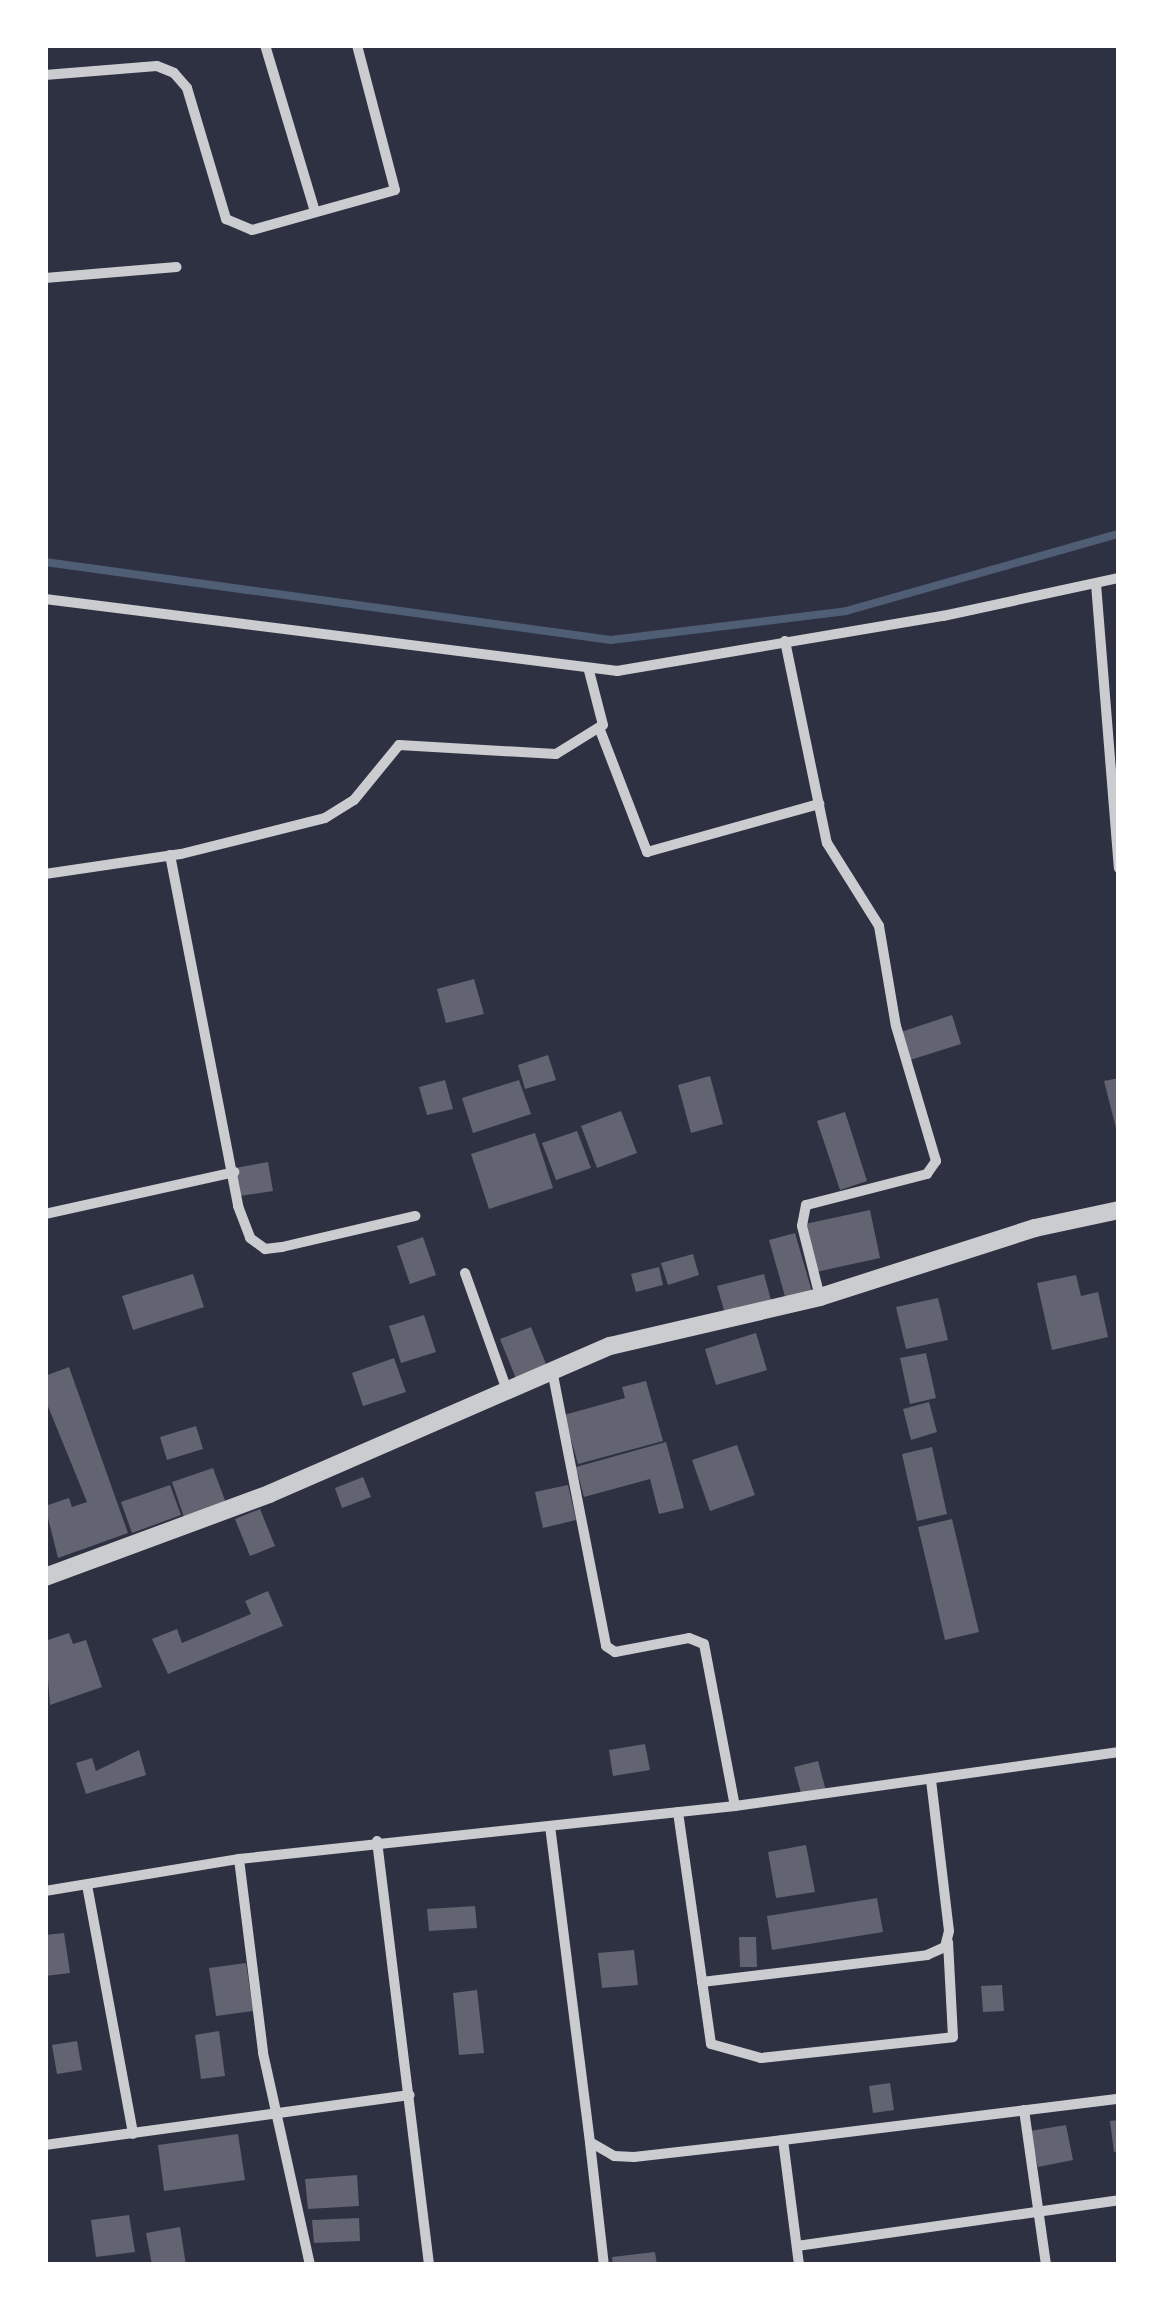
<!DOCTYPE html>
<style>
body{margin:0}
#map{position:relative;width:1164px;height:2310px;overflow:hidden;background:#2d3142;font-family:Figtree,sans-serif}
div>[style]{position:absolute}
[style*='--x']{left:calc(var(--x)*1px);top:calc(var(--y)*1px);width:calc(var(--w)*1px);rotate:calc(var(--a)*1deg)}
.stream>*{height:8px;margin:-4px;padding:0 4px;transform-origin:4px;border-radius:4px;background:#4f5d75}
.building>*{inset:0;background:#626471}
.minor>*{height:10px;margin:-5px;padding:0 5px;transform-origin:5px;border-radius:5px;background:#caccd0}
.tertiary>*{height:18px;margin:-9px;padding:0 9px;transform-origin:9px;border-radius:9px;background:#caccd0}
span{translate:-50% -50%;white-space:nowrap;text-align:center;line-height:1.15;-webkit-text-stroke:9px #fff;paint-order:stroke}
.frame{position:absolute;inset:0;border:48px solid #fff;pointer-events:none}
</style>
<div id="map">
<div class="stream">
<i style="--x:45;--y:562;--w:571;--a:7.85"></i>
<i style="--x:611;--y:640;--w:237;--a:-7"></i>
<i style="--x:846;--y:611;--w:284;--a:-15.8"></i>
</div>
<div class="building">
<i style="clip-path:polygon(474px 979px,484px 1014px,446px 1023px,437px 989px)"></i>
<i style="clip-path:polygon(952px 1015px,961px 1044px,910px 1060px,901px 1032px)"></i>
<i style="clip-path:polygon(548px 1055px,556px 1080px,525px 1089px,518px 1065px)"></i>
<i style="clip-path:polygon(710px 1076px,723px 1124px,691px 1133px,678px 1085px)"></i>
<i style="clip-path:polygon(1119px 1078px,1119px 1136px,1118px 1136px,1104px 1081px)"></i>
<i style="clip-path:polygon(445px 1080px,453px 1109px,427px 1115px,419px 1087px)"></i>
<i style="clip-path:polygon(519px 1080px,531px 1114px,473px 1133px,462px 1098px)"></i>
<i style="clip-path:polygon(621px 1111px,637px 1153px,597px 1168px,581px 1126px)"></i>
<i style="clip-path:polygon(845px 1112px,867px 1181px,840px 1190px,817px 1121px)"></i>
<i style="clip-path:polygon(577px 1131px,591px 1168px,556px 1180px,542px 1143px)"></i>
<i style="clip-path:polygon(535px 1133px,553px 1188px,489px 1209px,471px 1154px)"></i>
<i style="clip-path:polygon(268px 1162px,273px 1191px,240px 1196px,235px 1168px)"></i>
<i style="clip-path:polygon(870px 1210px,880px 1258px,816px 1272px,805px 1224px)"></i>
<i style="clip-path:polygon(795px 1233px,812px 1292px,786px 1300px,769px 1240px)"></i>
<i style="clip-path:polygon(423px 1237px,436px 1275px,410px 1284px,397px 1246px)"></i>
<i style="clip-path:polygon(693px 1254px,699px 1275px,668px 1285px,661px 1263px)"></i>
<i style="clip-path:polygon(659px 1267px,663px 1285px,636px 1292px,631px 1274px)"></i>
<i style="clip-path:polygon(193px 1274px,204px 1307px,133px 1330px,122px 1296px)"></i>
<i style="clip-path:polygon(764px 1274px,772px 1304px,726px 1317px,717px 1286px)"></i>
<i style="clip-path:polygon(1076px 1275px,1081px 1296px,1098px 1292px,1108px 1337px,1052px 1350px,1037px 1283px)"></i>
<i style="clip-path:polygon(938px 1298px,948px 1340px,906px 1349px,896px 1307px)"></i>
<i style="clip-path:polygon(424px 1315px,436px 1352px,401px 1363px,389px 1326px)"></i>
<i style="clip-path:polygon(531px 1327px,548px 1369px,517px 1381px,500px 1339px)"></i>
<i style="clip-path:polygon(756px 1333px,767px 1370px,716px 1385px,705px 1349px)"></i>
<i style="clip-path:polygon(926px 1353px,936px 1398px,910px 1404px,900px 1358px)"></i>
<i style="clip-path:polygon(394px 1358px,406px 1392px,363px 1406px,352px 1373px)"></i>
<i style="clip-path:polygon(69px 1367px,128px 1533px,58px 1558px,45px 1506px,69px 1498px,72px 1507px,87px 1502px,45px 1399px,45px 1376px)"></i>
<i style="clip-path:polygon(646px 1381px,663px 1441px,578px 1464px,564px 1415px,625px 1398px,622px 1387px)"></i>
<i style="clip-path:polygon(929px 1402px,937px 1432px,911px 1440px,903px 1409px)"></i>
<i style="clip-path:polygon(196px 1426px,203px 1449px,167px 1460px,160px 1437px)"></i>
<i style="clip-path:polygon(666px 1442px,684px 1508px,659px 1514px,650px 1479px,584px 1497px,576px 1467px)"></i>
<i style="clip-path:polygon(737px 1445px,755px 1495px,710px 1511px,692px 1460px)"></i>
<i style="clip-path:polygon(932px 1447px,947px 1514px,917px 1521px,902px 1454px)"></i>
<i style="clip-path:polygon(213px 1468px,227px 1506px,185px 1520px,172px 1482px)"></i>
<i style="clip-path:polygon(363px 1477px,371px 1497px,342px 1508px,335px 1488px)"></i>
<i style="clip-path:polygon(170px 1485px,181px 1515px,132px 1533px,121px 1502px)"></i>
<i style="clip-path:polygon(568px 1485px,576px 1520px,543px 1528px,535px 1492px)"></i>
<i style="clip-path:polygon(260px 1509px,275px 1546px,250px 1556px,235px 1519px)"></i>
<i style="clip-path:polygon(952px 1519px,979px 1632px,945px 1640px,918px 1527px)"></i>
<i style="clip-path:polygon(268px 1591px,283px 1626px,168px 1674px,152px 1639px,177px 1629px,182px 1643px,251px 1614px,245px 1601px)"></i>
<i style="clip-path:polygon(69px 1633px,73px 1644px,86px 1640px,102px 1687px,50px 1705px,45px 1641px)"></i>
<i style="clip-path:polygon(645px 1744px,650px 1770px,613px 1776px,609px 1750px)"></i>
<i style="clip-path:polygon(139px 1750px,146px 1775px,86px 1794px,76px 1763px,92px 1758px,96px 1771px)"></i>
<i style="clip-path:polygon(818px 1761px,826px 1791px,802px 1797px,794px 1767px)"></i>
<i style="clip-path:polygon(806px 1845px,815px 1892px,776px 1898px,768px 1852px)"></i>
<i style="clip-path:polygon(877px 1898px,883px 1932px,772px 1950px,767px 1916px)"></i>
<i style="clip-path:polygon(475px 1906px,477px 1928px,429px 1931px,427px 1909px)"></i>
<i style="clip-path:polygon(64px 1933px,70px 1973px,45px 1976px,45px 1935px)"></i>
<i style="clip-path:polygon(739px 1937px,756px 1937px,757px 1967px,740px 1967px)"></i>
<i style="clip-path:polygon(634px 1950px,638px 1985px,602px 1988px,598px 1953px)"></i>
<i style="clip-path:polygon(246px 1963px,253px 2011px,216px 2016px,209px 1968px)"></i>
<i style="clip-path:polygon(1002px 1985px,1004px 2011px,983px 2012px,981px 1986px)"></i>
<i style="clip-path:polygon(477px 1990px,484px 2053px,459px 2055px,453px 1993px)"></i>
<i style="clip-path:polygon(219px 2031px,225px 2076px,201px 2079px,195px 2035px)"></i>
<i style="clip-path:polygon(77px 2041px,82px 2070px,57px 2074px,52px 2045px)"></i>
<i style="clip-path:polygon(890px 2083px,894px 2110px,873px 2113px,869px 2086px)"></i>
<i style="clip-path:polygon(1119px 2120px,1119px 2151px,1114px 2152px,1110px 2121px)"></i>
<i style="clip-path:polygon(1066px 2125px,1073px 2160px,1038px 2167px,1030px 2131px)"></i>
<i style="clip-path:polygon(238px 2134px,245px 2180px,164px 2191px,158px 2145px)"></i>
<i style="clip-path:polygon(357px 2175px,359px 2206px,308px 2209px,305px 2179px)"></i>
<i style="clip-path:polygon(129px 2215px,135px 2252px,96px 2257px,91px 2220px)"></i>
<i style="clip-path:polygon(359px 2218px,360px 2241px,314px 2243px,312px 2220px)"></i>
<i style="clip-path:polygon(180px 2227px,186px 2265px,152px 2265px,146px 2233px)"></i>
<i style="clip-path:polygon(655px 2252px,657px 2265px,613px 2265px,612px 2257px)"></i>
</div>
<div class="minor">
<i style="--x:265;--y:45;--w:174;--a:73.3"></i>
<i style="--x:45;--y:75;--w:112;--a:-4.6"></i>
<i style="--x:157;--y:66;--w:18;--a:22"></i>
<i style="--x:174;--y:73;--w:20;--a:49"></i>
<i style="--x:187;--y:88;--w:137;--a:73.4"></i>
<i style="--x:226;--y:219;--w:28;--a:23"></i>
<i style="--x:252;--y:230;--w:148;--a:-15.6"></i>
<i style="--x:395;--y:190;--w:150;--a:-104.7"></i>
<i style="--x:45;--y:278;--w:132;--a:-4.8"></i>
<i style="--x:1096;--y:584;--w:285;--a:85.4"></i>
<i style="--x:45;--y:599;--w:577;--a:7.17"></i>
<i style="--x:617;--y:671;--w:331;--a:-9.6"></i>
<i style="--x:943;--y:616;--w:180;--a:-12.2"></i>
<i style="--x:785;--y:641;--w:206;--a:78.3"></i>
<i style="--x:827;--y:843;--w:98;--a:57.9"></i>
<i style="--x:879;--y:926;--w:101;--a:80.4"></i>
<i style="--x:896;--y:1026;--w:141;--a:73.5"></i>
<i style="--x:936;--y:1161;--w:16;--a:125"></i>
<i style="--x:927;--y:1174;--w:125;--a:165.6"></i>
<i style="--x:806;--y:1205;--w:21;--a:101"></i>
<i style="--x:802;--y:1226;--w:73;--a:75.8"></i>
<i style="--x:600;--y:730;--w:131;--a:68.9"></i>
<i style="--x:647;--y:852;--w:179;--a:-15.6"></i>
<i style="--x:170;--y:855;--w:358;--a:79"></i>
<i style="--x:238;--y:1206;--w:34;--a:69"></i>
<i style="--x:250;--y:1238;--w:19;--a:36"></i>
<i style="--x:265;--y:1249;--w:17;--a:-7"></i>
<i style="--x:282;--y:1247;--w:137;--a:-13.1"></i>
<i style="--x:45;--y:874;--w:137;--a:-8.4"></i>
<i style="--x:181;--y:854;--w:148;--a:-14"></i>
<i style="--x:325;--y:818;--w:34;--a:-32"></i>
<i style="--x:354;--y:800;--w:71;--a:-50.7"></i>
<i style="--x:399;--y:745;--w:157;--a:3.3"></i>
<i style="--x:556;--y:754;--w:55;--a:-31.7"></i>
<i style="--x:603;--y:725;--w:56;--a:-104.5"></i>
<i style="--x:45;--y:1214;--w:194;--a:-12.5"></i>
<i style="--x:465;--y:1273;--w:124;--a:70.3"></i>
<i style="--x:552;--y:1370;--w:281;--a:78.9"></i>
<i style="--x:606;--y:1646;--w:11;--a:34"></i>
<i style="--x:615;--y:1652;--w:75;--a:-10.7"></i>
<i style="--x:689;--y:1638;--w:16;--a:22"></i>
<i style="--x:704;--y:1644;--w:165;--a:79.2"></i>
<i style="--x:678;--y:1812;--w:234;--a:81.9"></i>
<i style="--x:711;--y:2044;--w:52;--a:15.6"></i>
<i style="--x:761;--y:2058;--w:193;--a:-6.2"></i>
<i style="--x:953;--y:2037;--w:95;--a:-93"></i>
<i style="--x:550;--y:1826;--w:319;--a:82.8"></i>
<i style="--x:590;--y:2142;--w:28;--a:30"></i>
<i style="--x:614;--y:2156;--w:20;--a:3"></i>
<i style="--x:634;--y:2157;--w:150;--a:-6.5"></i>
<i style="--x:783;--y:2140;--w:126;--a:82.7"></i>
<i style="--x:377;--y:1841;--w:427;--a:83"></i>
<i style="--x:239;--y:1859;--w:195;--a:82.9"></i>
<i style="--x:263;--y:2053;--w:217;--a:77.5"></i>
<i style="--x:87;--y:1885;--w:253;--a:79.5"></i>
<i style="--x:45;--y:1891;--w:197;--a:-9.4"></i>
<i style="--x:239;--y:1859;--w:499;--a:-6.1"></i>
<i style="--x:735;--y:1806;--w:388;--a:-8"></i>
<i style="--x:702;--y:1982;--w:227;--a:-6.8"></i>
<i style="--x:927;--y:1955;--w:20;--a:-24"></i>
<i style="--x:945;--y:1947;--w:16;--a:-76"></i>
<i style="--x:949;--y:1931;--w:151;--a:-96.8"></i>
<i style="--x:1024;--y:2110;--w:157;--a:81.9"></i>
<i style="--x:783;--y:2140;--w:338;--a:-7"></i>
<i style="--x:590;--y:2143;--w:123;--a:83.5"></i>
<i style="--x:45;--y:2145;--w:368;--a:-7.8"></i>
<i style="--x:797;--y:2246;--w:325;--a:-8.1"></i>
</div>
<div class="tertiary">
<i style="--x:45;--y:1577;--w:239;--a:-20.3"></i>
<i style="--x:269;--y:1494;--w:372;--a:-23.5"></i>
<i style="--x:610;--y:1346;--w:216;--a:-13.1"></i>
<i style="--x:820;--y:1297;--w:226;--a:-17.8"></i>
<i style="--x:1035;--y:1228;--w:86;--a:-12.1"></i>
</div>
<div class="frame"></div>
</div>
